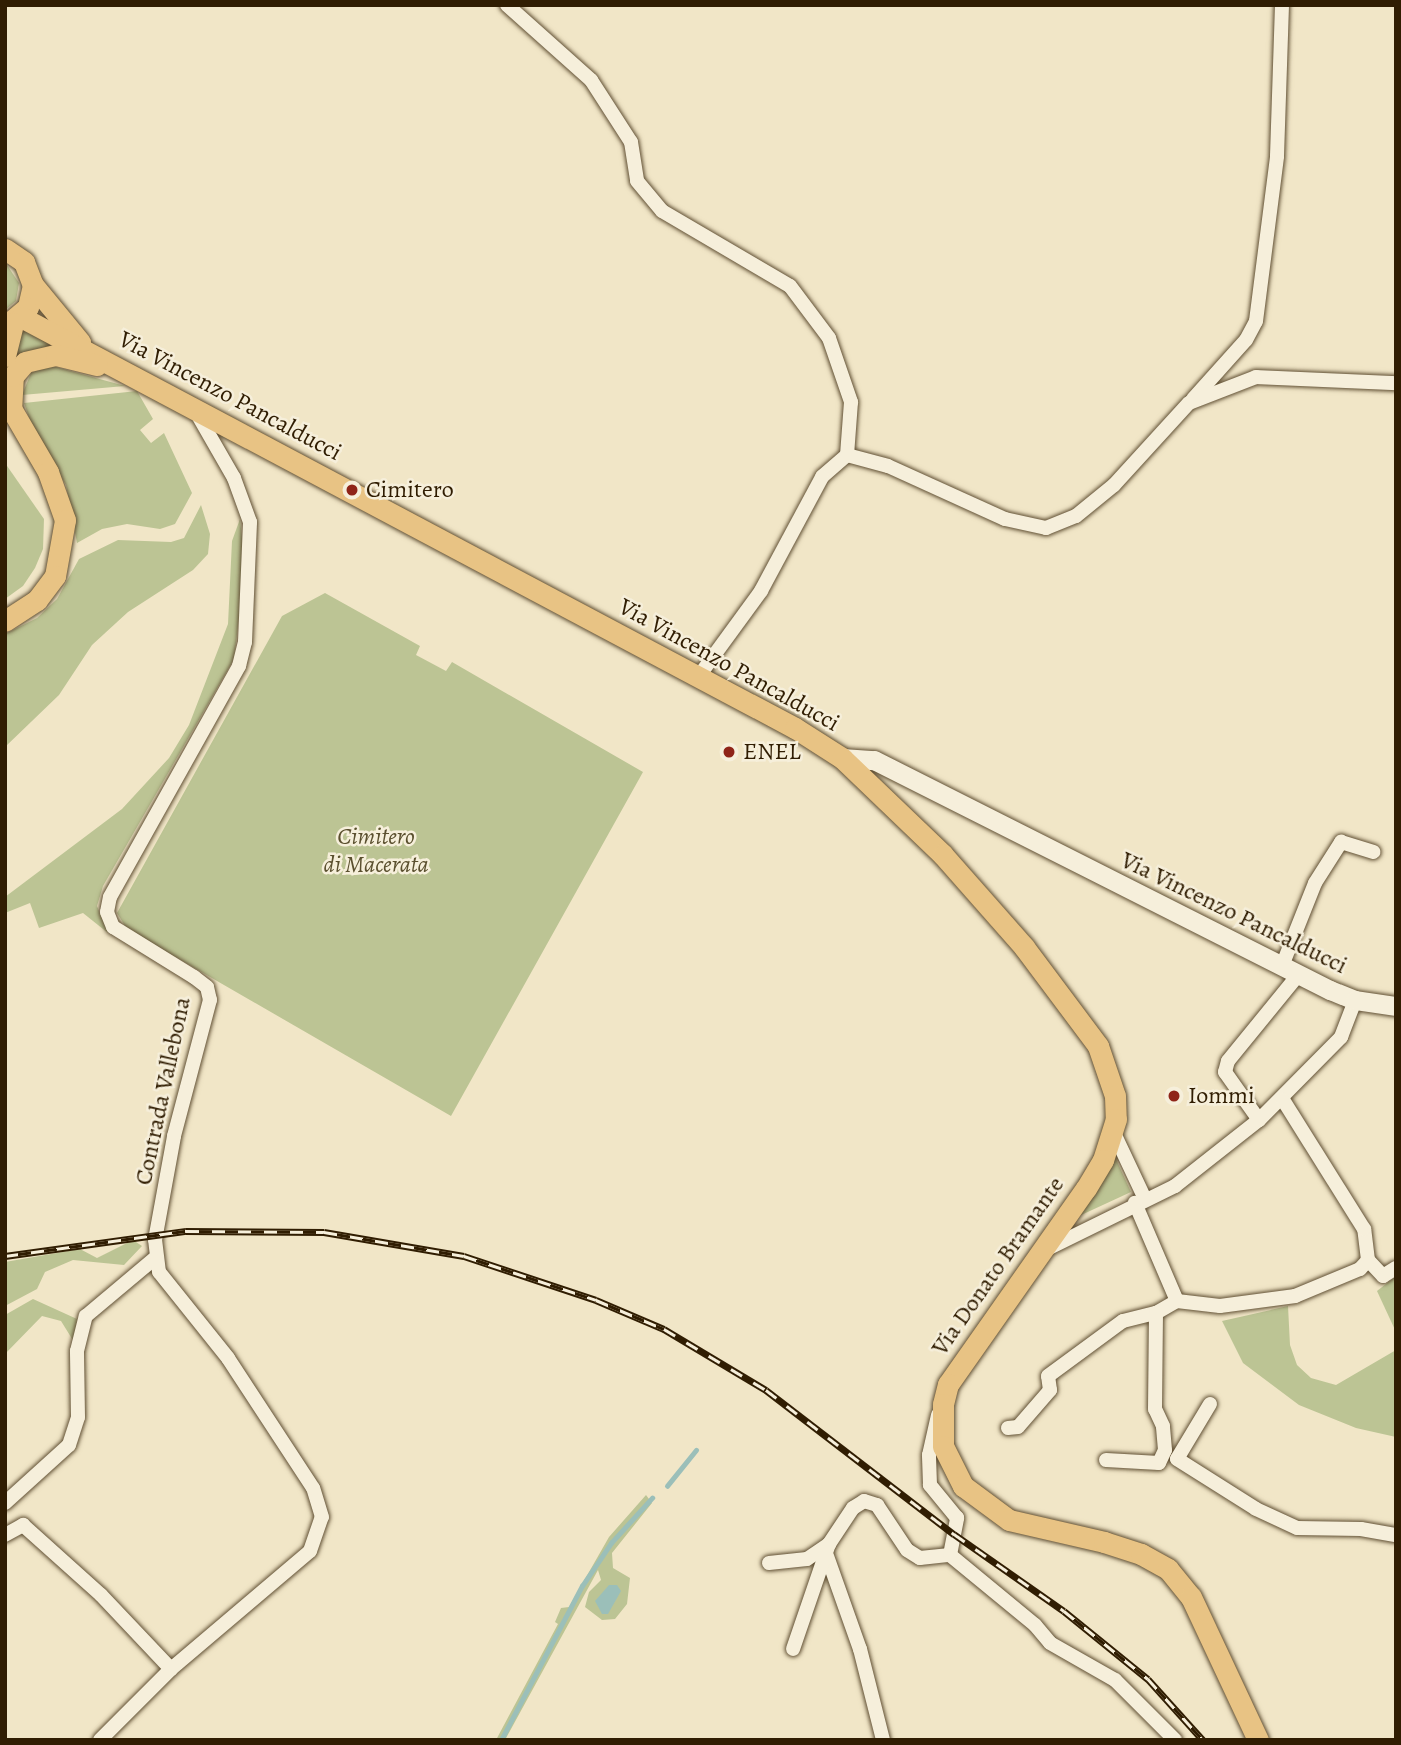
<!DOCTYPE html>
<style>
body{margin:0}
#map{position:relative;width:1401px;height:1745px;overflow:hidden;background:#f1e6c7;font-family:Alegreya,serif}
div>[style]{position:absolute}
[style*='--x']{left:calc(var(--x)*1px);top:calc(var(--y)*1px);width:calc(var(--w)*1px);rotate:calc(var(--a)*1deg)}
.green>*{inset:0;background:#bcc494}
.water>*{inset:0;background:#9bbfb9}
.stream>*{height:4.5px;margin:-2.25px;padding:0 2.25px;transform-origin:2.25px;border-radius:2.25px;background:#9bbfb9}
.roads{filter:drop-shadow(0 0 2px #604f33) drop-shadow(0 0 2px #604f33)}
.street>*{height:14px;margin:-7px;padding:0 7px;transform-origin:7px;border-radius:7px;background:#f6efdb}
.secondary>*{height:19px;margin:-9.5px;padding:0 9.5px;transform-origin:9.5px;border-radius:9.5px;background:#f6efdb}
.primary>*{height:21px;margin:-10.5px;padding:0 10.5px;transform-origin:10.5px;border-radius:10.5px;background:#e8c384}
.rail>*{height:7px;margin-top:-3.5px;transform-origin:0;background:repeating-linear-gradient(90deg,#f6efdb 0 13px,#301d02 0 26px);box-sizing:border-box;border-block:2px solid #301d02}
.dots>*{width:19px;height:19px;translate:-50% -50%;box-sizing:border-box;border:4px solid #f6efdb;border-radius:50%}
span{translate:-50% -50%;white-space:nowrap;text-align:center;line-height:1.15;-webkit-text-stroke:5px #f6efdb;paint-order:stroke}
.street-label{font-size:24px;color:#301d02}
.poi-label{font-size:24px;color:#301d02}
.left{translate:0 -50%;text-align:left}
.park-label{font-size:24px;color:#5a4f2e;font-style:italic}
.frame{position:absolute;inset:0;border:7px solid #301d02;pointer-events:none}
</style>
<div id="map">
<div class="green">
<i style="clip-path:polygon(5px 262px,19px 283px,16px 301px,5px 310px)"></i>
<i style="clip-path:polygon(17px 330px,28px 331px,61px 346px,13px 368px)"></i>
<i style="clip-path:polygon(46px 366px,56px 367px,125px 386px,22px 395px,31px 373px)"></i>
<i style="clip-path:polygon(137px 391px,153px 419px,140px 430px,151px 443px,164px 433px,192px 493px,175px 524px,160px 529px,127px 524px,102px 529px,77px 543px,66px 485px,34px 432px,24px 403px)"></i>
<i style="clip-path:polygon(5px 463px,44px 519px,43px 549px,35px 568px,23px 586px,5px 599px)"></i>
<i style="clip-path:polygon(201px 505px,210px 534px,208px 554px,193px 570px,128px 612px,92px 645px,59px 695px,5px 747px,5px 634px,37px 618px,57px 599px,79px 559px,118px 540px,171px 542px,184px 538px)"></i>
<i style="clip-path:polygon(240px 519px,245px 568px,234px 659px,103px 886px,97px 906px,108px 933px,83px 913px,39px 928px,30px 903px,5px 913px,5px 897px,122px 809px,169px 758px,189px 725px,228px 624px,232px 541px)"></i>
<i style="clip-path:polygon(325px 593px,420px 646px,416px 655px,446px 671px,452px 662px,643px 772px,451px 1116px,127px 929px,117px 913px,282px 616px)"></i>
<i style="clip-path:polygon(1115px 1157px,1131px 1192px,1079px 1216px)"></i>
<i style="clip-path:polygon(133px 1240px,142px 1246px,124px 1265px,73px 1260px,45px 1272px,37px 1289px,5px 1306px,5px 1262px,80px 1249px,97px 1258px)"></i>
<i style="clip-path:polygon(1396px 1276px,1396px 1332px,1377px 1291px)"></i>
<i style="clip-path:polygon(33px 1299px,77px 1319px,74px 1342px,61px 1321px,42px 1316px,5px 1354px,5px 1315px)"></i>
<i style="clip-path:polygon(1288px 1306px,1290px 1345px,1297px 1365px,1311px 1378px,1336px 1385px,1396px 1350px,1396px 1437px,1356px 1428px,1299px 1405px,1243px 1363px,1222px 1321px)"></i>
<i style="clip-path:polygon(646px 1495px,652px 1503px,612px 1553px,613px 1568px,630px 1578px,627px 1604px,615px 1619px,602px 1620px,585px 1607px,589px 1592px,601px 1580px,598px 1570px,505px 1740px,496px 1740px,558px 1624px,555px 1622px,561px 1608px,569px 1607px,609px 1537px)"></i>
</div>
<div class="water">
<i style="clip-path:polygon(609px 1585px,617px 1585px,621px 1591px,608px 1614px,602px 1614px,595px 1601px)"></i>
</div>
<div class="stream">
<i style="--x:667;--y:1486;--w:46;--a:-51.1"></i>
<i style="--x:501;--y:1740;--w:174;--a:-62.3"></i>
<i style="--x:582;--y:1586;--w:52;--a:-56"></i>
<i style="--x:611;--y:1543;--w:61;--a:-47.7"></i>
</div>
<div class="roads">
<div class="street">
<i style="--x:507;--y:5;--w:113;--a:41.8"></i>
<i style="--x:591;--y:80;--w:74;--a:57.2"></i>
<i style="--x:631;--y:142;--w:39;--a:81"></i>
<i style="--x:637;--y:181;--w:39;--a:50"></i>
<i style="--x:662;--y:211;--w:148;--a:30.4"></i>
<i style="--x:790;--y:286;--w:65;--a:53.1"></i>
<i style="--x:829;--y:338;--w:68;--a:71"></i>
<i style="--x:851;--y:402;--w:53;--a:94.3"></i>
<i style="--x:847;--y:455;--w:33;--a:139"></i>
<i style="--x:822;--y:477;--w:129;--a:118.2"></i>
<i style="--x:761;--y:591;--w:105;--a:126.1"></i>
<i style="--x:1193;--y:399;--w:79;--a:-48.1"></i>
<i style="--x:1246;--y:340;--w:21;--a:-62"></i>
<i style="--x:1256;--y:321;--w:166;--a:-82.7"></i>
<i style="--x:1277;--y:156;--w:151;--a:-88.1"></i>
<i style="--x:847;--y:455;--w:42;--a:15"></i>
<i style="--x:888;--y:466;--w:128;--a:24.4"></i>
<i style="--x:1005;--y:519;--w:42;--a:12.4"></i>
<i style="--x:1046;--y:528;--w:32;--a:-22"></i>
<i style="--x:1076;--y:516;--w:49;--a:-39.2"></i>
<i style="--x:1114;--y:485;--w:111;--a:-47.6"></i>
<i style="--x:1189;--y:403;--w:72;--a:-21.2"></i>
<i style="--x:1256;--y:377;--w:140;--a:2.5"></i>
<i style="--x:1282;--y:966;--w:89;--a:-68.3"></i>
<i style="--x:1315;--y:883;--w:49;--a:-57.6"></i>
<i style="--x:1341;--y:842;--w:34;--a:17"></i>
<i style="--x:1259;--y:1120;--w:59;--a:-125.3"></i>
<i style="--x:1225;--y:1072;--w:11;--a:-75"></i>
<i style="--x:1228;--y:1061;--w:112;--a:-50.8"></i>
<i style="--x:1113;--y:1131;--w:75;--a:64.8"></i>
<i style="--x:1045;--y:1250;--w:145;--a:-26.2"></i>
<i style="--x:1175;--y:1186;--w:107;--a:-38.2"></i>
<i style="--x:1259;--y:1120;--w:117;--a:-45.3"></i>
<i style="--x:1341;--y:1037;--w:40;--a:-69"></i>
<i style="--x:1368;--y:1260;--w:22;--a:47"></i>
<i style="--x:1383;--y:1276;--w:15;--a:-32"></i>
<i style="--x:1177;--y:1301;--w:43;--a:6.6"></i>
<i style="--x:1220;--y:1306;--w:76;--a:-7.6"></i>
<i style="--x:1295;--y:1296;--w:70;--a:-22.6"></i>
<i style="--x:1360;--y:1269;--w:12;--a:-48"></i>
<i style="--x:1368;--y:1260;--w:31;--a:-97"></i>
<i style="--x:1364;--y:1229;--w:152;--a:-122.1"></i>
<i style="--x:1210;--y:1404;--w:64;--a:121"></i>
<i style="--x:1177;--y:1459;--w:93;--a:32.3"></i>
<i style="--x:1256;--y:1509;--w:45;--a:24.9"></i>
<i style="--x:1297;--y:1528;--w:64;--a:0.9"></i>
<i style="--x:1361;--y:1529;--w:36;--a:10"></i>
<i style="--x:1008;--y:1428;--w:10;--a:-6"></i>
<i style="--x:1018;--y:1427;--w:49;--a:-49.1"></i>
<i style="--x:1050;--y:1390;--w:14;--a:-98"></i>
<i style="--x:1048;--y:1376;--w:93;--a:-36.3"></i>
<i style="--x:1123;--y:1321;--w:34;--a:-14"></i>
<i style="--x:1156;--y:1313;--w:24;--a:-30"></i>
<i style="--x:1177;--y:1301;--w:107;--a:-113.2"></i>
<i style="--x:1106;--y:1460;--w:53;--a:3.2"></i>
<i style="--x:1159;--y:1463;--w:14;--a:-65"></i>
<i style="--x:1165;--y:1450;--w:24;--a:-95"></i>
<i style="--x:1163;--y:1426;--w:19;--a:-115"></i>
<i style="--x:1155;--y:1409;--w:96;--a:-89.4"></i>
<i style="--x:5;--y:1503;--w:86;--a:-42.2"></i>
<i style="--x:69;--y:1445;--w:29;--a:-72"></i>
<i style="--x:78;--y:1417;--w:66;--a:-90.9"></i>
<i style="--x:77;--y:1351;--w:36;--a:-76"></i>
<i style="--x:86;--y:1316;--w:90;--a:-40"></i>
<i style="--x:5;--y:1535;--w:21;--a:-29"></i>
<i style="--x:23;--y:1525;--w:105;--a:41.9"></i>
<i style="--x:101;--y:1595;--w:102;--a:46.6"></i>
<i style="--x:950;--y:1555;--w:110;--a:39.5"></i>
<i style="--x:1035;--y:1625;--w:23;--a:50"></i>
<i style="--x:1050;--y:1643;--w:75;--a:29.6"></i>
<i style="--x:1115;--y:1680;--w:85;--a:45"></i>
<i style="--x:827;--y:1556;--w:99;--a:70.5"></i>
<i style="--x:860;--y:1649;--w:94;--a:75.8"></i>
<i style="--x:769;--y:1563;--w:38;--a:-6"></i>
<i style="--x:807;--y:1559;--w:27;--a:-34"></i>
<i style="--x:793;--y:1649;--w:111;--a:-71.1"></i>
<i style="--x:829;--y:1544;--w:43;--a:-56.3"></i>
<i style="--x:853;--y:1508;--w:13;--a:-32"></i>
<i style="--x:864;--y:1501;--w:14;--a:17"></i>
<i style="--x:877;--y:1505;--w:54;--a:56.3"></i>
<i style="--x:907;--y:1550;--w:15;--a:32"></i>
<i style="--x:920;--y:1558;--w:30;--a:-6"></i>
<i style="--x:950;--y:1555;--w:38;--a:-79"></i>
<i style="--x:957;--y:1518;--w:43;--a:-129.3"></i>
<i style="--x:930;--y:1485;--w:30;--a:-92"></i>
<i style="--x:929;--y:1455;--w:41;--a:-77.3"></i>
<i style="--x:100;--y:1740;--w:100;--a:-45"></i>
<i style="--x:171;--y:1669;--w:182;--a:-40.3"></i>
<i style="--x:310;--y:1551;--w:36;--a:-71"></i>
<i style="--x:322;--y:1517;--w:30;--a:-107"></i>
<i style="--x:313;--y:1488;--w:155;--a:-123.2"></i>
<i style="--x:228;--y:1358;--w:110;--a:-128.7"></i>
<i style="--x:159;--y:1272;--w:32;--a:-97"></i>
<i style="--x:155;--y:1240;--w:106;--a:-79.6"></i>
<i style="--x:174;--y:1136;--w:141;--a:-75.2"></i>
<i style="--x:210;--y:1000;--w:13;--a:-103"></i>
<i style="--x:207;--y:987;--w:16;--a:-142"></i>
<i style="--x:194;--y:977;--w:95;--a:-148.3"></i>
<i style="--x:113;--y:927;--w:16;--a:-112"></i>
<i style="--x:107;--y:912;--w:15;--a:-79"></i>
<i style="--x:110;--y:897;--w:265;--a:-60.8"></i>
<i style="--x:239;--y:666;--w:25;--a:-76"></i>
<i style="--x:245;--y:642;--w:120;--a:-87.6"></i>
<i style="--x:250;--y:522;--w:47;--a:-110"></i>
<i style="--x:234;--y:478;--w:76;--a:-119.9"></i>
</div>
<div class="secondary">
<i style="--x:842;--y:758;--w:32;--a:4"></i>
<i style="--x:874;--y:760;--w:511;--a:26.77"></i>
<i style="--x:1330;--y:990;--w:27;--a:22"></i>
<i style="--x:1355;--y:1000;--w:41;--a:8.3"></i>
</div>
<div class="primary">
<i style="--x:5;--y:249;--w:23;--a:34"></i>
<i style="--x:24;--y:262;--w:25;--a:69"></i>
<i style="--x:33;--y:285;--w:23;--a:103"></i>
<i style="--x:28;--y:307;--w:30;--a:140"></i>
<i style="--x:33;--y:285;--w:74;--a:50.5"></i>
<i style="--x:21;--y:317;--w:876;--a:27.97"></i>
<i style="--x:795;--y:728;--w:56;--a:32.6"></i>
<i style="--x:842;--y:758;--w:140;--a:43.8"></i>
<i style="--x:943;--y:855;--w:123;--a:48.6"></i>
<i style="--x:1024;--y:947;--w:124;--a:53.2"></i>
<i style="--x:1098;--y:1046;--w:53;--a:71.2"></i>
<i style="--x:1115;--y:1096;--w:23;--a:88"></i>
<i style="--x:1116;--y:1119;--w:43;--a:107.6"></i>
<i style="--x:1103;--y:1160;--w:33;--a:121"></i>
<i style="--x:1086;--y:1188;--w:240;--a:125.1"></i>
<i style="--x:948;--y:1384;--w:21;--a:104"></i>
<i style="--x:943;--y:1404;--w:42;--a:90"></i>
<i style="--x:943;--y:1446;--w:45;--a:63.4"></i>
<i style="--x:963;--y:1486;--w:57;--a:36.5"></i>
<i style="--x:1009;--y:1520;--w:98;--a:13"></i>
<i style="--x:1104;--y:1542;--w:39;--a:18"></i>
<i style="--x:1141;--y:1554;--w:31;--a:29"></i>
<i style="--x:1168;--y:1569;--w:36;--a:51"></i>
<i style="--x:1191;--y:1597;--w:158;--a:64.9"></i>
<i style="--x:5;--y:356;--w:34;--a:-76"></i>
<i style="--x:5;--y:398;--w:86;--a:59.8"></i>
<i style="--x:48;--y:472;--w:51;--a:70.5"></i>
<i style="--x:65;--y:520;--w:57;--a:100.1"></i>
<i style="--x:55;--y:576;--w:30;--a:127"></i>
<i style="--x:37;--y:600;--w:38;--a:147"></i>
<i style="--x:11;--y:412;--w:36;--a:-87"></i>
<i style="--x:13;--y:376;--w:18;--a:-49"></i>
<i style="--x:25;--y:362;--w:32;--a:-13"></i>
<i style="--x:56;--y:355;--w:42;--a:13.7"></i>
</div>
</div>
<div class="rail">
<i style="--x:5;--y:1256;--w:183;--a:-7.9"></i>
<i style="--x:186;--y:1231;--w:138;--a:0.4"></i>
<i style="--x:324;--y:1232;--w:142;--a:9.7"></i>
<i style="--x:464;--y:1256;--w:139;--a:18.4"></i>
<i style="--x:596;--y:1300;--w:74;--a:23.1"></i>
<i style="--x:664;--y:1329;--w:119;--a:30.9"></i>
<i style="--x:766;--y:1390;--w:237;--a:37.5"></i>
<i style="--x:954;--y:1534;--w:134;--a:35"></i>
<i style="--x:1064;--y:1611;--w:108;--a:39"></i>
<i style="--x:1148;--y:1679;--w:82;--a:48"></i>
</div>
<div class="dots">
<i style="left:352px;top:490px;background:#8f2418"></i>
<i style="left:729px;top:752px;background:#8f2418"></i>
<i style="left:1174px;top:1096px;background:#8f2418"></i>
</div>
<div class="street-label">
<span style="left:230px;top:396px;rotate:28deg">Via Vincenzo Pancalducci</span>
<span style="left:729px;top:665px;rotate:29deg">Via Vincenzo Pancalducci</span>
<span style="left:1234px;top:913px;rotate:26deg">Via Vincenzo Pancalducci</span>
<span style="left:163px;top:1091px;rotate:-78deg">Contrada Vallebona</span>
<span style="left:998px;top:1266px;rotate:-55deg">Via Donato Bramante</span>
</div>
<div class="poi-label">
<span class="left" style="left:366px;top:490px">Cimitero</span>
<span class="left" style="left:743px;top:752px">ENEL</span>
<span class="left" style="left:1188px;top:1096px">Iommi</span>
</div>
<div class="park-label">
<span style="left:376px;top:851px">Cimitero<br>di Macerata</span>
</div>
<div class="frame"></div>
</div>
